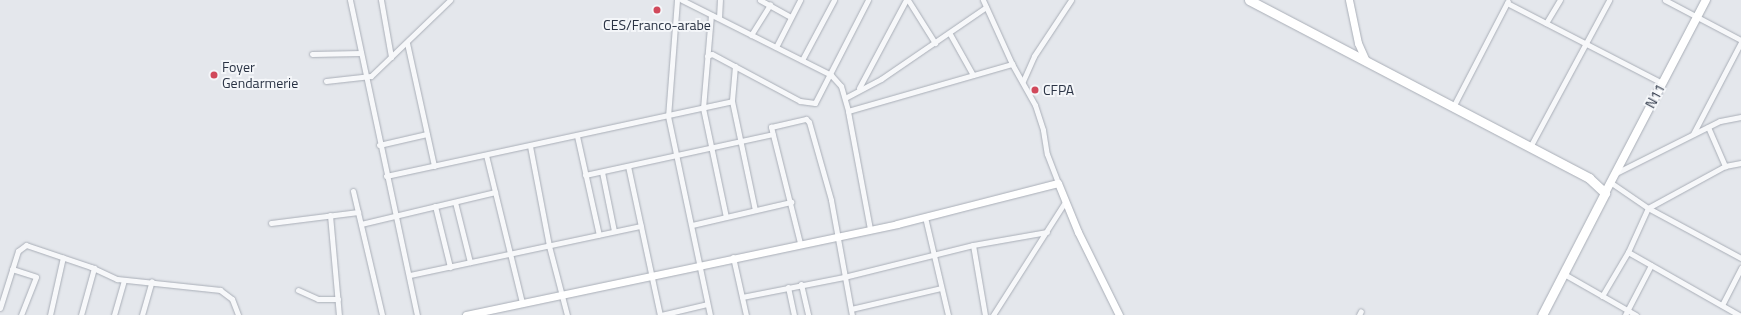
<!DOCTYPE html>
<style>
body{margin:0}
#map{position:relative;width:1741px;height:315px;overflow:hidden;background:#e4e7ec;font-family:"Titillium Web",sans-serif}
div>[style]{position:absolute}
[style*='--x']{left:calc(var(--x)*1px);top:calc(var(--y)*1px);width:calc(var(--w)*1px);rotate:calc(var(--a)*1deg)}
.roads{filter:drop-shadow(0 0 1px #a9aeb7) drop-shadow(0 0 1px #a9aeb7)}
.street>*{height:5px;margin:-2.5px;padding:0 2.5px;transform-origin:2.5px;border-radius:2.5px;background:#f7f8fa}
.secondary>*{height:7px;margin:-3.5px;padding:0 3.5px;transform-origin:3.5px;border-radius:3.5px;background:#fff}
.primary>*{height:8px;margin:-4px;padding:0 4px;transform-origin:4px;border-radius:4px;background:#fff}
.highway>*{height:9px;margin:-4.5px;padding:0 4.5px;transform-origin:4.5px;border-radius:4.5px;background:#fff}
.dots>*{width:11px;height:11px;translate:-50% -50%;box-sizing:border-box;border:2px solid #f4f6f9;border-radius:50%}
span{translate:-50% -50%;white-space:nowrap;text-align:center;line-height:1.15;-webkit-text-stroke:4px #f4f6f9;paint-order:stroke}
.poi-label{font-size:14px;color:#2b3445}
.left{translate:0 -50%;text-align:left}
.street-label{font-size:14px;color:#2b3445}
</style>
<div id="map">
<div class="roads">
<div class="street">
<i style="--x:350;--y:0;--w:322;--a:78"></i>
<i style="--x:381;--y:0;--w:58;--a:80"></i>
<i style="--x:677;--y:0;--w:116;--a:94.4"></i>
<i style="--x:668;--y:116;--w:203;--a:78.1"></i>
<i style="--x:682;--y:0;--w:167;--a:26.7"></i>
<i style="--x:831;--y:75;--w:15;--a:48"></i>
<i style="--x:841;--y:86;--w:26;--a:74"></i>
<i style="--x:760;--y:0;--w:35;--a:29"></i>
<i style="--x:908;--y:0;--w:51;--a:57.9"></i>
<i style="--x:983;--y:0;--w:70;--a:65.6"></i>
<i style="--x:1012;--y:64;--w:47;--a:60.7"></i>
<i style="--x:1035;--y:105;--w:26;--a:72"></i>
<i style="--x:1043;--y:130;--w:24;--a:81"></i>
<i style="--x:1047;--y:154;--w:31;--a:69"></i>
<i style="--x:1665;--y:0;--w:86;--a:27.8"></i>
<i style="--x:1507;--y:3;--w:174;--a:27.3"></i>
<i style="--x:711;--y:15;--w:93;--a:94.9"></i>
<i style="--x:703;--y:108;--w:111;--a:78.1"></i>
<i style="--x:719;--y:18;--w:18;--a:-87"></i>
<i style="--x:1546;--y:23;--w:27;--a:-59"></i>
<i style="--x:950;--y:34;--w:47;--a:60.7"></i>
<i style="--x:751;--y:35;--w:36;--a:-58"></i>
<i style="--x:407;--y:43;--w:126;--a:77.6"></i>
<i style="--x:776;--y:47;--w:53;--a:-62.9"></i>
<i style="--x:312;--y:54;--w:49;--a:-1.2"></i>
<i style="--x:707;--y:56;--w:5;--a:-22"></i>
<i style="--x:712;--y:54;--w:100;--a:28.1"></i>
<i style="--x:800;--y:101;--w:15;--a:8"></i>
<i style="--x:815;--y:103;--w:116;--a:-62.8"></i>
<i style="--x:802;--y:60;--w:68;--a:-61.9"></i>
<i style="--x:735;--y:66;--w:35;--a:95"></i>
<i style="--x:732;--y:101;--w:111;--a:78.1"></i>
<i style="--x:326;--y:81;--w:45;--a:-6.3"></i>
<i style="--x:371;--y:76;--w:110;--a:-43.9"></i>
<i style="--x:1023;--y:81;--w:27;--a:-66"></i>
<i style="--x:1034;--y:56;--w:67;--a:-56.5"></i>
<i style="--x:859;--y:88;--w:100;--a:-61.9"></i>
<i style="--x:845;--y:98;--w:41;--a:-27.8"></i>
<i style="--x:881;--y:79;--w:127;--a:-34.4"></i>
<i style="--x:1453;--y:107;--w:119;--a:-62.6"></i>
<i style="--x:1708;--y:127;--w:43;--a:66.4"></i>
<i style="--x:1693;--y:134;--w:104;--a:-62.4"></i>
<i style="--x:577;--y:136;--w:101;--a:77.5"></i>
<i style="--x:379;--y:145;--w:49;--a:-12.9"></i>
<i style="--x:530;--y:146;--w:102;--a:79.2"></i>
<i style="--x:549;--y:246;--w:71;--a:75.4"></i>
<i style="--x:1530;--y:147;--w:167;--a:-61.7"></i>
<i style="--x:486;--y:155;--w:152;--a:76.3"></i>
<i style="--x:628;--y:166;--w:152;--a:77.9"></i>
<i style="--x:602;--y:172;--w:60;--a:78.5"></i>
<i style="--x:1616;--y:173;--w:116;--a:-26.6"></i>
<i style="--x:1720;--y:121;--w:21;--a:-11"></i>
<i style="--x:585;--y:175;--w:192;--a:-12.3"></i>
<i style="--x:386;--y:176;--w:354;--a:-12.2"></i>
<i style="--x:1610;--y:182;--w:46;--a:34.4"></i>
<i style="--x:1648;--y:208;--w:106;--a:28.3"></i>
<i style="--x:353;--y:191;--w:127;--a:76.8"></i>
<i style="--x:455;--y:202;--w:62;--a:76"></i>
<i style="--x:435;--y:206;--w:63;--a:76.2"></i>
<i style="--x:330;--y:215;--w:100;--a:84.9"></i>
<i style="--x:925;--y:217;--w:101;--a:76.8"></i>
<i style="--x:271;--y:223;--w:88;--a:-7.2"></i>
<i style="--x:361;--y:224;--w:138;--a:-13.4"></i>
<i style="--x:692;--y:225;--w:102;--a:-13.1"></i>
<i style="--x:870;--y:229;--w:120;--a:-100.6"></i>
<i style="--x:848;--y:111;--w:171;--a:-16"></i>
<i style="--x:800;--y:243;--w:120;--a:-104"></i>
<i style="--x:771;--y:127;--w:36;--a:-13"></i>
<i style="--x:806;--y:119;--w:4;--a:45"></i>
<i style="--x:809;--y:122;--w:81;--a:74.2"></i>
<i style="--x:831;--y:200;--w:117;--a:79.7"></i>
<i style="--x:973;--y:245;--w:71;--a:80.3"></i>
<i style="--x:1628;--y:252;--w:128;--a:29.6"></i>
<i style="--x:733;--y:257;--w:59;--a:77.4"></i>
<i style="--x:12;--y:269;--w:25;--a:18"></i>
<i style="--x:36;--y:277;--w:41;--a:111.5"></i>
<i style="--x:1564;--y:274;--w:83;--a:29.7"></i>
<i style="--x:410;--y:275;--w:236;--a:-12"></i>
<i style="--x:801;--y:284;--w:32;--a:77"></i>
<i style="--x:788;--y:287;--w:29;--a:78"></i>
<i style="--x:298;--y:290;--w:22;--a:24"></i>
<i style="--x:318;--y:299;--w:20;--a:0"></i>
<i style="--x:1602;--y:296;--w:51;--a:-59.4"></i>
<i style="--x:1628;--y:252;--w:48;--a:-65.6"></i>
<i style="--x:1648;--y:208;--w:88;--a:-28.6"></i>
<i style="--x:1725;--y:166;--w:16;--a:-11"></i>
<i style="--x:742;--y:297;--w:104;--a:-11.1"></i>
<i style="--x:844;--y:277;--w:133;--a:-13.9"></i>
<i style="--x:973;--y:245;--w:75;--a:-10"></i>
<i style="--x:1722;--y:305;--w:42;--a:-62.8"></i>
<i style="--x:0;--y:308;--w:60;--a:-72.5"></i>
<i style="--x:18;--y:251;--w:10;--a:-37"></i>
<i style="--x:26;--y:245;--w:69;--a:18.7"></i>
<i style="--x:91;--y:267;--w:29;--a:25"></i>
<i style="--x:117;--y:279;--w:104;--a:6.1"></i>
<i style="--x:220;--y:290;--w:15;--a:37"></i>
<i style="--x:232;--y:299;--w:17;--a:69"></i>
<i style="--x:851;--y:309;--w:92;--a:-13.1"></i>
<i style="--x:50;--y:315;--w:59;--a:-77.4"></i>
<i style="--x:81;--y:315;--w:49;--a:-74.5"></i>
<i style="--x:114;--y:315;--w:36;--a:-74"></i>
<i style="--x:142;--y:315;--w:35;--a:-74"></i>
<i style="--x:661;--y:315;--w:47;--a:-13.4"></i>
<i style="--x:993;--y:315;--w:134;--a:-57.5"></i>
<i style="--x:1359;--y:315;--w:4;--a:-63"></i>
<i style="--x:1625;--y:315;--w:56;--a:-62.5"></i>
</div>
<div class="secondary">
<i style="--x:1349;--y:0;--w:44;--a:78.2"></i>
<i style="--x:1358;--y:43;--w:20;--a:66"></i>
<i style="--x:466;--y:315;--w:441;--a:-11.9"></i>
<i style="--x:897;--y:224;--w:166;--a:-14.3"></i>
<i style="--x:1058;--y:183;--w:53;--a:67.8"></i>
<i style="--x:1078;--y:232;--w:93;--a:63.7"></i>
</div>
<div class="primary">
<i style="--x:1605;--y:193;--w:218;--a:-62.4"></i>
</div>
<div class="highway">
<i style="--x:1249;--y:0;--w:384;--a:27.6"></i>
<i style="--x:1589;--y:178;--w:22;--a:43"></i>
<i style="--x:1605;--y:193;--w:137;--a:117.3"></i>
</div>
</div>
<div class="dots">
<i style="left:657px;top:10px;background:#d1495b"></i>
<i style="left:214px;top:75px;background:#d1495b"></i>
<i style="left:1035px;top:90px;background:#d1495b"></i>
</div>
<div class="poi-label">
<span style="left:657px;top:25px">CES/Franco-arabe</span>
<span class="left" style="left:222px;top:75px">Foyer<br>Gendarmerie</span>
<span class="left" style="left:1043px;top:90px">CFPA</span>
</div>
<div class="street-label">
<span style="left:1655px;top:96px;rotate:-62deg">N11</span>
</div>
</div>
